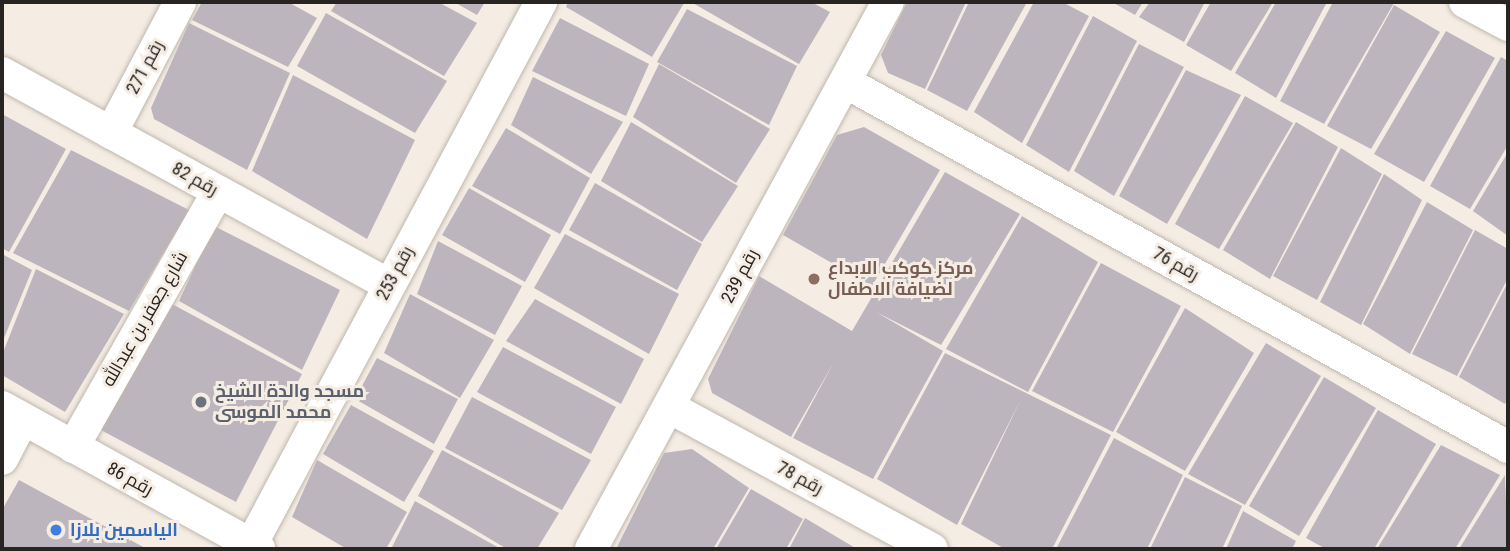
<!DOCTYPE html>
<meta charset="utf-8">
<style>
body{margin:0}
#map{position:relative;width:1510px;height:551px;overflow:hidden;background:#f5ede4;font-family:"Roboto Condensed",Cairo,sans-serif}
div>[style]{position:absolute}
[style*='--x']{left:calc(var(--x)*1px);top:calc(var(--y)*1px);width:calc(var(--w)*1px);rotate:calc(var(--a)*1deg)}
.building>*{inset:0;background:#bdb5bd}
.roads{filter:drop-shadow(0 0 2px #bfb7ae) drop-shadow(0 0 2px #bfb7ae)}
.street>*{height:32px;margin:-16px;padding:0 16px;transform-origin:16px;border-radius:16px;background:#fff}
.dots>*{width:19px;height:19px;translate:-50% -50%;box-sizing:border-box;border:4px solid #f5ede4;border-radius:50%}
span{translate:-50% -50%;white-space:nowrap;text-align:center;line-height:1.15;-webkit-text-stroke:6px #f5ede4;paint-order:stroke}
.street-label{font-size:18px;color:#272421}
.education-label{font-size:18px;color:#785e54;font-weight:700}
.left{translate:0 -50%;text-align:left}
.worship-label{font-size:18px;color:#5b616d;font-weight:700}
.shop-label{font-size:18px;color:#366cbe;font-weight:700}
.frame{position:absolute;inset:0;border:4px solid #272421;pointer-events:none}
</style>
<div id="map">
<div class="building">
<i style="clip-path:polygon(202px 2px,288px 2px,317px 18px,288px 67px,192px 20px)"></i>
<i style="clip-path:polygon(337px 2px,438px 2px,477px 23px,444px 76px,331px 11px)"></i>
<i style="clip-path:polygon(454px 2px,485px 2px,477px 15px)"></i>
<i style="clip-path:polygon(568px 2px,681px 2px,684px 3px,652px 57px,566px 7px)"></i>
<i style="clip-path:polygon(691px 2px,811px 2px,830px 12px,799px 64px)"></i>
<i style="clip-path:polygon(907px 2px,966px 2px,925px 89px,888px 73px,881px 55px)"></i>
<i style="clip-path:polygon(969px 2px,1027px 2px,967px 111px,927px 90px)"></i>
<i style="clip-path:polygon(1034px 2px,1062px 2px,1089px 16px,1022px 143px,974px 112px)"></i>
<i style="clip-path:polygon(1112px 2px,1143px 2px,1135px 15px)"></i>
<i style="clip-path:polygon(1150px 2px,1205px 2px,1184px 42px,1139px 17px)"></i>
<i style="clip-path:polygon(1211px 2px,1273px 2px,1231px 71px,1186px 45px)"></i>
<i style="clip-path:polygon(1276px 2px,1327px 2px,1276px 98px,1235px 73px)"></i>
<i style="clip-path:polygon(1333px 2px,1394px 3px,1324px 124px,1280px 101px)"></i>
<i style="clip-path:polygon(1394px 5px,1440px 32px,1371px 149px,1327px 126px)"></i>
<i style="clip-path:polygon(687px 9px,797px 66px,769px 125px,657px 62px)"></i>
<i style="clip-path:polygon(326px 13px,447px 81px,415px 133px,297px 66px)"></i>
<i style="clip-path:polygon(1093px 16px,1137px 41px,1069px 172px,1026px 145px)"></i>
<i style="clip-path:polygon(560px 18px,649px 64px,626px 116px,532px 71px)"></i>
<i style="clip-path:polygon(189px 23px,290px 73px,247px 170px,154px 119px,151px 108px)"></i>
<i style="clip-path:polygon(1446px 31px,1495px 58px,1424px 182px,1374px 154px)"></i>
<i style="clip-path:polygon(1139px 44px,1184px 67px,1114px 196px,1074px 171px)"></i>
<i style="clip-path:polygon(1501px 57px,1508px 61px,1508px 145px,1470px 209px,1430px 186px)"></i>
<i style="clip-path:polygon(659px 64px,770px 129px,736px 183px,633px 117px)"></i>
<i style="clip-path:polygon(1186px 70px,1241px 95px,1167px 224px,1119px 196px)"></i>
<i style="clip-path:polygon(293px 75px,415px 140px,367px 239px,252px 171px)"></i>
<i style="clip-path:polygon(533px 77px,623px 122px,591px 174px,511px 125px)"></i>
<i style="clip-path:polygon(1245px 96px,1293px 123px,1219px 249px,1175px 224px)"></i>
<i style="clip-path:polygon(2px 114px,66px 149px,9px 252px,2px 248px)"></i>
<i style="clip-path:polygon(631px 122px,738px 186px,702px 242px,601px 181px)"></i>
<i style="clip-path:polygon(1296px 122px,1338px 147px,1270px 279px,1223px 250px)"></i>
<i style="clip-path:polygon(864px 127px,940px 170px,872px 286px,783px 235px,837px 135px)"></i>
<i style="clip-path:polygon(506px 128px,590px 178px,560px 234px,472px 186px)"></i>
<i style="clip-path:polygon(1341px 148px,1382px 174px,1317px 300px,1273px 276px)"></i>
<i style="clip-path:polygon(71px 150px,189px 210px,129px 311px,13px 253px)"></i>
<i style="clip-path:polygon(1508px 152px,1508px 236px,1473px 211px)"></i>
<i style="clip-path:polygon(945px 172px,1020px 214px,941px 345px,876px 312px,943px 351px,873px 479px,793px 438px,834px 362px,791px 437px,712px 393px,708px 379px,759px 276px,852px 331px)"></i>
<i style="clip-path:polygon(1384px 174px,1422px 200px,1361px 325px,1320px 302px)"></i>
<i style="clip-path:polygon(595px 183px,702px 244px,677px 290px,569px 230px)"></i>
<i style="clip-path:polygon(469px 188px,551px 235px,525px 282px,442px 235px)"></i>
<i style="clip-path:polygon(1427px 202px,1473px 230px,1410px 354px,1363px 324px)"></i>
<i style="clip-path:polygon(1022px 216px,1098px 262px,1028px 392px,946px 349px)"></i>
<i style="clip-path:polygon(214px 226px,340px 290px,302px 370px,179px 301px)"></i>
<i style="clip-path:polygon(1475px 230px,1508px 249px,1508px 278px,1457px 376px,1412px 354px)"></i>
<i style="clip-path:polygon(565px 234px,679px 294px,649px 354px,534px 288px)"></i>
<i style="clip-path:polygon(438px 241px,522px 286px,495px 335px,417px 294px)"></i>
<i style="clip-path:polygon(2px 254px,32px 270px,2px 343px)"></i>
<i style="clip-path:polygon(1101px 263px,1181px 306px,1113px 432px,1032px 391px)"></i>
<i style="clip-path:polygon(36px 269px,124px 314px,65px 412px,2px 375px,2px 355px)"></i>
<i style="clip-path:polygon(1508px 282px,1508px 398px,1505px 404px,1459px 377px)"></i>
<i style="clip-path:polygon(410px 294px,494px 340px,460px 398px,384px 353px)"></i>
<i style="clip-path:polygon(535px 299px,644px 359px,621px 404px,506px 341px)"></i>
<i style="clip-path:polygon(172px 304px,302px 374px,236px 502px,99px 429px)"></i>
<i style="clip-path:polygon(1185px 308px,1254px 353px,1185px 471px,1116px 432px)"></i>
<i style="clip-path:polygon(1266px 343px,1321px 376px,1245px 505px,1188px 474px)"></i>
<i style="clip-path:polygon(503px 347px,616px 407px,591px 454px,477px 392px)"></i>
<i style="clip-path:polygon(945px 353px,1111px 435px,1052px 549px,1005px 549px,961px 524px,1020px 401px,957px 525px,877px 479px)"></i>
<i style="clip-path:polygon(377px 358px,458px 399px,434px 444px,355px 399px)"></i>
<i style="clip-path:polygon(1324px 377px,1376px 408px,1299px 536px,1249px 506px)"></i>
<i style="clip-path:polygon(472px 397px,591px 460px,562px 510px,445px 448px)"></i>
<i style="clip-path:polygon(351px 405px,434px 451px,404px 502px,323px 454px)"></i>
<i style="clip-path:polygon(1378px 410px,1436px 444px,1374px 549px,1326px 549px,1306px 538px)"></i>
<i style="clip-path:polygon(1114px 438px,1183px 475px,1147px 549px,1056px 549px)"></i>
<i style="clip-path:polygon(1441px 445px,1500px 475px,1455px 549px,1377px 549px)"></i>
<i style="clip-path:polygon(692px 449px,749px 488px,713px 549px,616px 549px,664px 453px)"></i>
<i style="clip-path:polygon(442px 450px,559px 513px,537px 549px,507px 549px,418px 496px)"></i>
<i style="clip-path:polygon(317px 460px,407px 512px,386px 549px,347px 549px,292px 517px)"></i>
<i style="clip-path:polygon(1505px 475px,1508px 549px,1459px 549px)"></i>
<i style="clip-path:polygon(1185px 477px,1242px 506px,1222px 549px,1150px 549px)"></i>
<i style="clip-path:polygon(19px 480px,147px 549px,2px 549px,2px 510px)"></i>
<i style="clip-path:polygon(751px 489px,803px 519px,786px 549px,716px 549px)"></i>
<i style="clip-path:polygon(415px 501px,501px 549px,391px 549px)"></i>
<i style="clip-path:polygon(1243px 511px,1296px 541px,1292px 549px,1226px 549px)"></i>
<i style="clip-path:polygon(805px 518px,857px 549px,789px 549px)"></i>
</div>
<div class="roads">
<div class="street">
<i style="--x:1465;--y:2;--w:49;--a:28.1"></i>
<i style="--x:2;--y:73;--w:440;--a:28.7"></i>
<i style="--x:845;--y:82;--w:757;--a:28.83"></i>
<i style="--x:111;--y:133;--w:148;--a:-62.2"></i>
<i style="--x:2;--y:407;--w:294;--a:28.9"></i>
<i style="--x:669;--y:407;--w:299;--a:28.4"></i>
<i style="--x:73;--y:447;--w:293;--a:-60.4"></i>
<i style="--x:2;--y:459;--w:45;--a:-62.3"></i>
<i style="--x:251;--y:545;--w:616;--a:-61.89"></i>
<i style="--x:591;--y:549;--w:622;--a:-61.5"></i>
</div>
</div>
<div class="dots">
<i style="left:814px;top:279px;background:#8d6e63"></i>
<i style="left:201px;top:402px;background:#6b7280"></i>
<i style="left:56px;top:530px;background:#3f7fe0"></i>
</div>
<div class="street-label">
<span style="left:145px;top:67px;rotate:-62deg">رقم 271</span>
<span style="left:195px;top:179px;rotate:29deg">رقم 82</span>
<span style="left:1176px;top:264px;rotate:29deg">رقم 76</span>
<span style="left:395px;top:273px;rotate:-62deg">رقم 253</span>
<span style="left:740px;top:276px;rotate:-62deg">رقم 239</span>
<span style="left:145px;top:319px;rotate:-60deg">شارع جعفر بن عبدالله</span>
<span style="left:800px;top:478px;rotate:28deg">رقم 78</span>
<span style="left:130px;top:479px;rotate:29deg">رقم 86</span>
</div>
<div class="education-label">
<span class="left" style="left:828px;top:279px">مركز كوكب الابداع<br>لضيافة الاطفال</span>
</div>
<div class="worship-label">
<span class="left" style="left:215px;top:402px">مسجد والدة الشيخ<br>محمد الموسى</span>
</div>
<div class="shop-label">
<span class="left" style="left:70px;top:530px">الياسمين بلازا</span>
</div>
<div class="frame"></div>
</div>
